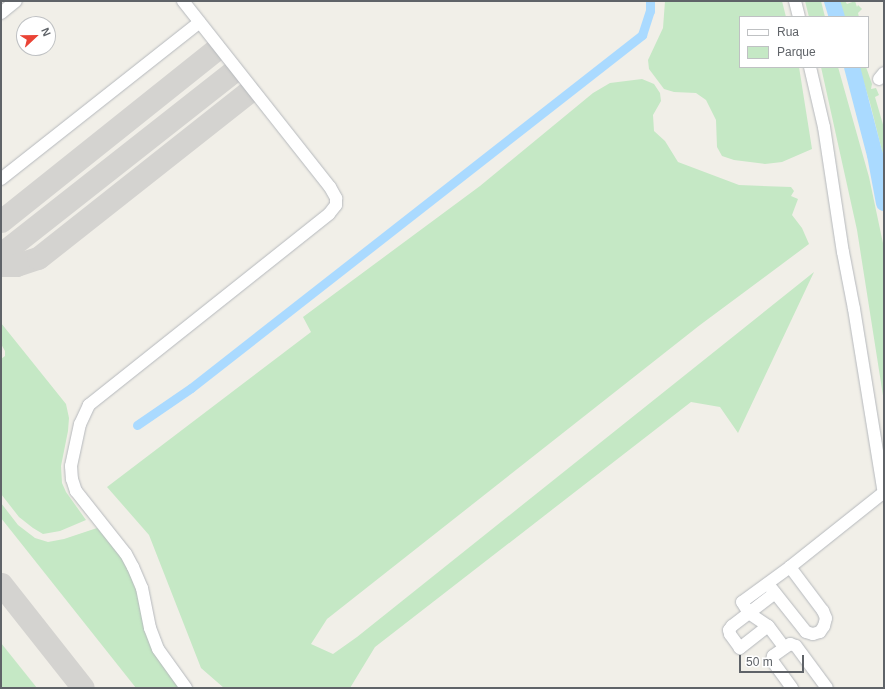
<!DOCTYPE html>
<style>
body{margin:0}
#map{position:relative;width:885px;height:689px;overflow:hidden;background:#f1efe8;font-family:Arial,sans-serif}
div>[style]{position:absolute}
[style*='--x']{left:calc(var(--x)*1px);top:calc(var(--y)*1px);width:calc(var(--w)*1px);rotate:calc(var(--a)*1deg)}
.green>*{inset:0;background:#c5e8c5}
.canal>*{height:9px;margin:-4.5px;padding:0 4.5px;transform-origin:4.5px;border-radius:4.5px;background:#aadaff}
.river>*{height:16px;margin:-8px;padding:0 8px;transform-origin:8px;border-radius:8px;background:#aadaff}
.taxiway>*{height:23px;margin:-11.5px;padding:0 11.5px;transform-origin:11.5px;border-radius:11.5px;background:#d4d3d0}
.roads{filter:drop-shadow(0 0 1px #b5b8bc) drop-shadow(0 0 1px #b5b8bc)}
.minor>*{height:12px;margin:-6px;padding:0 6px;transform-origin:6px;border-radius:6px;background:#fff}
span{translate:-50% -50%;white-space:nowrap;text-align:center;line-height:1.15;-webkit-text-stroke:3px #fff;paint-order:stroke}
.frame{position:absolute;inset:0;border:2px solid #5f6368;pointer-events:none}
.legend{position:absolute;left:739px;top:16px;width:130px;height:52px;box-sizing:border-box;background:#fff;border:1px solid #bfc1c3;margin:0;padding:5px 7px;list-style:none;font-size:12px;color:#5f6368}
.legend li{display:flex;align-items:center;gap:8px;height:20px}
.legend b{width:20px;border:1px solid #bfc1c3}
.north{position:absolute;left:16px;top:16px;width:40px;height:40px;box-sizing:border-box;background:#fff;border:1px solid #bfc1c3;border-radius:50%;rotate:68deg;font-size:11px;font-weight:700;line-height:16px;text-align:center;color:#5f6368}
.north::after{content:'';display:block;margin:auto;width:14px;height:18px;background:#ea4335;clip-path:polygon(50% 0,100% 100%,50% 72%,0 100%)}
.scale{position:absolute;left:739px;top:655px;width:65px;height:18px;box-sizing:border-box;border:2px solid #5f6368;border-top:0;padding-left:5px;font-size:12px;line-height:14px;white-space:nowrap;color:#5f6368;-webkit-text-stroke:3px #fff;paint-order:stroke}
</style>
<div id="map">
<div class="green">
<i style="clip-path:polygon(665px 1px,782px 1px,786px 17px,740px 17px,740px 67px,799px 67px,812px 149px,782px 162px,765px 164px,734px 160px,722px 156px,717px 147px,716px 120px,706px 100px,696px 93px,674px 92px,664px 89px,649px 69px,648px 60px,663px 28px)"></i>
<i style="clip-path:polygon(805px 1px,821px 1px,825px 17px,809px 17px)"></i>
<i style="clip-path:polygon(838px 1px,845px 1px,847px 4px,855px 1px,857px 7px,858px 5px,862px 9px,858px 13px,859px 17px,842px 17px)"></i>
<i style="clip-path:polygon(821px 67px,838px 67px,869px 177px,884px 248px,884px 402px,857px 230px)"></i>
<i style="clip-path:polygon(859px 67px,866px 67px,872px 84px,871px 89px,876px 88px,879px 95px,875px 97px,884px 128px,884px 159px,870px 103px)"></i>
<i style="clip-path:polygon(642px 79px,654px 84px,660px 93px,661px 101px,653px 115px,654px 131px,665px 141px,678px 162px,739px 185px,791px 187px,794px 191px,791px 196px,798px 199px,792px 215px,802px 228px,809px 244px,700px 325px,327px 619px,311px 644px,333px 654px,357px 637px,814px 272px,738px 433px,720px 407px,691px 402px,375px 647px,350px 688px,224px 688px,201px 668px,149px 535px,107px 487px,311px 332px,303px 317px,480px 186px,593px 93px,610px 83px)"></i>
<i style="clip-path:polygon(1px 323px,66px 404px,69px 418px,68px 431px,61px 466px,62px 483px,66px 492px,86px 520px,60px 531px,43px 534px,33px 528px,19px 517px,1px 494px,1px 359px,5px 356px,5px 351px,1px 344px)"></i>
<i style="clip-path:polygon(1px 503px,18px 525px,35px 538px,48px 542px,64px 539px,97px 528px,126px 561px,134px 580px,148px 634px,182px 688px,136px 688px,1px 518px)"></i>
<i style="clip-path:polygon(1px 643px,37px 688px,1px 688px)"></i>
</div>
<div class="canal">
<i style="--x:137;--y:425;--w:65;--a:-34.4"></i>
<i style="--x:191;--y:388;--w:573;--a:-38.05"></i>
<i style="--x:642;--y:35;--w:25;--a:-72"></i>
<i style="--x:650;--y:11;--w:10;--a:-90"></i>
</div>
<div class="river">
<i style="--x:832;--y:1;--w:17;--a:73"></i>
<i style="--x:852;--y:67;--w:91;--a:75.4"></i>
<i style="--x:875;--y:155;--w:49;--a:79.4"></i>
</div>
<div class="taxiway">
<i style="--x:1;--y:221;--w:274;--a:-38.6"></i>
<i style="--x:1;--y:254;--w:294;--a:-38.2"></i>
<i style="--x:1;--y:265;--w:15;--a:0"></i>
<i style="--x:16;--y:265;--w:23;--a:-18"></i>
<i style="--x:38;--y:258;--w:268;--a:-38.3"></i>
<i style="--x:1;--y:584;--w:132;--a:51.7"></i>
</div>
<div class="roads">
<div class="minor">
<i style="--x:183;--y:1;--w:237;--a:51.7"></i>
<i style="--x:330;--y:187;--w:13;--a:61"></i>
<i style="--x:336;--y:198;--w:7;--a:90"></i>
<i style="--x:336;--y:205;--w:11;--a:128"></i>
<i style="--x:329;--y:214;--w:307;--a:141.5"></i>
<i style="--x:89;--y:405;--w:21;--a:115"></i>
<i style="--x:80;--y:424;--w:43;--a:102.1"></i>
<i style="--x:71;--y:466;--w:13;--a:86"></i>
<i style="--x:72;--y:479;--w:13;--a:72"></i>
<i style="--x:76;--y:491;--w:80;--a:51.6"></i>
<i style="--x:126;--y:554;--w:15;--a:62"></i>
<i style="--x:133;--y:567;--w:23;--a:67"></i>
<i style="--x:142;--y:588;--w:41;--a:78.7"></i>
<i style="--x:150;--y:628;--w:22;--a:69"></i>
<i style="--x:158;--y:649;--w:48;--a:54.3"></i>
<i style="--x:795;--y:1;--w:16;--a:76"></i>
<i style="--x:1;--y:13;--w:19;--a:-39"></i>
<i style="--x:810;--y:67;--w:62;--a:76.9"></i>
<i style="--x:824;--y:127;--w:126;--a:81.4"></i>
<i style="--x:843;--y:252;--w:58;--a:79.1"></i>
<i style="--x:854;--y:309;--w:188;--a:80.8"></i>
<i style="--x:879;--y:79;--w:8;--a:-50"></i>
<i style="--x:1;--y:179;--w:253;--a:-38.3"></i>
<i style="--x:768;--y:584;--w:61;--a:51.6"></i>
<i style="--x:806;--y:632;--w:7;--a:16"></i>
<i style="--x:813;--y:634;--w:7;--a:-16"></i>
<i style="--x:820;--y:632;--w:7;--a:-56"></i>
<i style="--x:824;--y:626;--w:8;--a:-76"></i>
<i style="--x:826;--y:618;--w:8;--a:-113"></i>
<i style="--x:823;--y:611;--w:55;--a:-126.9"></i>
<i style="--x:768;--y:626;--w:36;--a:142"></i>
<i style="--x:740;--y:648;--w:17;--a:-126"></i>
<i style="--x:730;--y:634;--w:4;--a:-104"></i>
<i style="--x:729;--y:630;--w:5;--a:-53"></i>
<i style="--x:732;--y:626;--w:54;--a:-37.5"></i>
<i style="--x:784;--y:647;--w:26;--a:-127"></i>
<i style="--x:768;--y:626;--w:23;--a:-146"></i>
<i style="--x:749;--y:613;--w:13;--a:-122"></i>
<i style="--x:742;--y:602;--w:59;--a:-36.1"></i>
<i style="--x:790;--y:567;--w:119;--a:-38.5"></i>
<i style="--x:792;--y:688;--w:34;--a:-126"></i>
<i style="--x:772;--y:660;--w:4;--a:-76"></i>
<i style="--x:773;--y:656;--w:21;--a:-35"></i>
<i style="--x:790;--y:644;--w:6;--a:18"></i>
<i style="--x:796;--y:646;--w:52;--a:53.6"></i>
</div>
</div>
<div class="frame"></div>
<ul class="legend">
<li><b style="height:5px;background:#fff"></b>Rua</li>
<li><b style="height:11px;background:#c5e8c5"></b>Parque</li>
</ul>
<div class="north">N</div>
<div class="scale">50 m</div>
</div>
